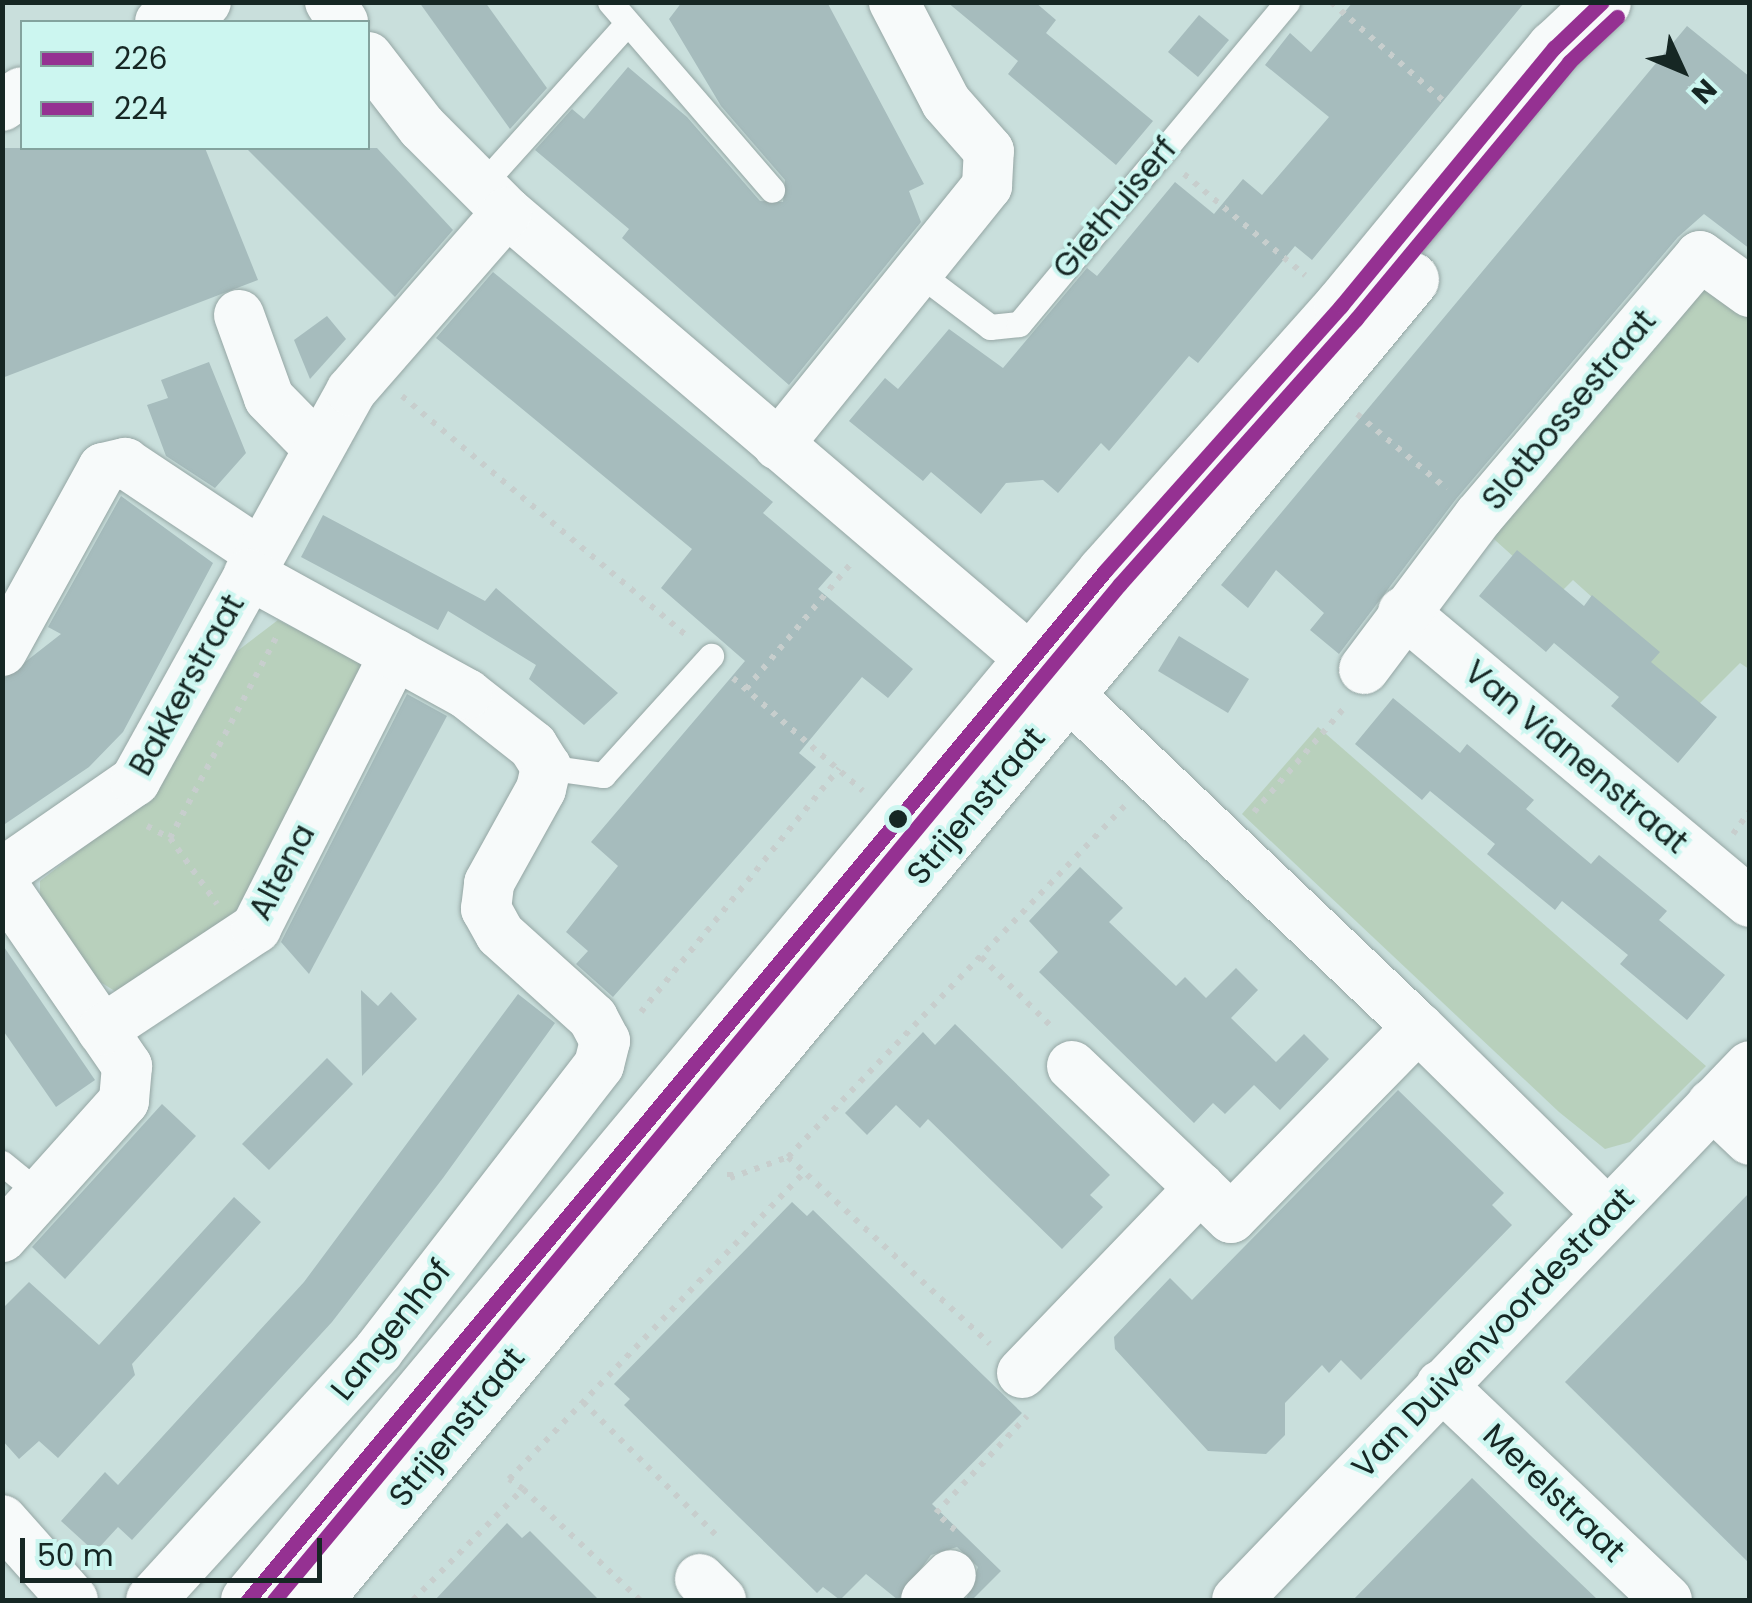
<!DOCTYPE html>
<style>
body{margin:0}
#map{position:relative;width:1752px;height:1603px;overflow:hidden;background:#c9dfdc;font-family:Poppins,sans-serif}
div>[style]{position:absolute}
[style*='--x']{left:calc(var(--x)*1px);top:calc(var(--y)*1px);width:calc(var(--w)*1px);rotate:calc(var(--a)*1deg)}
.green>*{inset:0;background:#b8d0bc}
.building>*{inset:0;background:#a6bcbd}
.path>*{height:6px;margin-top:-3px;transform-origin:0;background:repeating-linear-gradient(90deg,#c7cecd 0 5px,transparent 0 13px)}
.roads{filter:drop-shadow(0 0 2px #95a6a4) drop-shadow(0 0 2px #95a6a4)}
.lane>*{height:25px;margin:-12.5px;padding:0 12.5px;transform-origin:12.5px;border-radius:12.5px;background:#f7fafa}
.street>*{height:50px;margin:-25px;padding:0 25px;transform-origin:25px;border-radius:25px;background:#f7fafa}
.secondary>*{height:55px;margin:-27.5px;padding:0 27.5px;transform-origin:27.5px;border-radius:27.5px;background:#f7fafa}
.bus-1>*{height:15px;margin:-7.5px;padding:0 7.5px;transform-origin:7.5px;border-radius:7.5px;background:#953192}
.bus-2>*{height:15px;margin:-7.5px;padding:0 7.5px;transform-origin:7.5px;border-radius:7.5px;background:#953192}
.dots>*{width:28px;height:28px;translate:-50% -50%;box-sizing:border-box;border:5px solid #ccf6f0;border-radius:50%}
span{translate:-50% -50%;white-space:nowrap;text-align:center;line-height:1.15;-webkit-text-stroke:8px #ccf6f0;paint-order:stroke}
.street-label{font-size:32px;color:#162724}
.frame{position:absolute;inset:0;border:5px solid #162724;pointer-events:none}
.legend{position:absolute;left:20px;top:20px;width:350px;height:130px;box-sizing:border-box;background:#ccf6f0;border:2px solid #83a39e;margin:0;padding:12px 18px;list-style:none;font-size:30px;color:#162724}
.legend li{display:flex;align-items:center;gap:20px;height:50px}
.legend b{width:50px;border:2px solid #83a39e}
.north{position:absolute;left:1632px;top:20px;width:100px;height:100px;-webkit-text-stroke:8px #ccf6f0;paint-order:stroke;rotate:134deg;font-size:28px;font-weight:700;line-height:40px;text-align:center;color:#162724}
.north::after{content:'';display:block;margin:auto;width:35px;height:45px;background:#162724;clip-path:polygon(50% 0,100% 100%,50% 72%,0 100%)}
.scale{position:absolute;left:20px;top:1538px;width:302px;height:45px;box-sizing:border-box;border:5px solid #162724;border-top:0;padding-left:12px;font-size:30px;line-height:35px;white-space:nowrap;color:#162724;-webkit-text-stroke:8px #ccf6f0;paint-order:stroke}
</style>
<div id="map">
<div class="green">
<i style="clip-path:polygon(1705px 284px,1749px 311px,1749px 669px,1740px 663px,1696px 707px,1636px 654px,1644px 644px,1573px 580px,1557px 596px,1485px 531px)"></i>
<i style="clip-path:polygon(278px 620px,363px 663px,365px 681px,228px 927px,118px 993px,97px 980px,40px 896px,40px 881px,158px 790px,236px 652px)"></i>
<i style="clip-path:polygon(1318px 727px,1706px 1066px,1630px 1142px,1605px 1149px,1559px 1112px,1242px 814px)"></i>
</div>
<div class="building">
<i style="clip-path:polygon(419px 2px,485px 2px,547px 88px,510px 129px)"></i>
<i style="clip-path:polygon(682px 2px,827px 2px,924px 184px,909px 191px,921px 222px,789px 385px,622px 238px,629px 229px,535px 150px,572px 109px,584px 119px,628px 67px,687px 117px,760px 201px,783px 202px,785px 180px,721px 106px,669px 19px)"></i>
<i style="clip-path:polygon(947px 2px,1035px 2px,1056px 20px,1046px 33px,1153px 121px,1116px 165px,1008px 74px,1018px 61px)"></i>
<i style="clip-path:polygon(1353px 2px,1525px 2px,1312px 260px,1295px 246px,1198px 363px,1189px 356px,1109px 451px,1101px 443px,1058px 493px,1043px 480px,1006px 483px,981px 514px,931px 472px,923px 481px,849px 421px,885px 378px,898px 389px,949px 329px,1003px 368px,1087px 268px,1097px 276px,1175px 182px,1214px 214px,1243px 179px,1262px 195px,1329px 117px,1265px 65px,1290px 33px,1311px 52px)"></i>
<i style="clip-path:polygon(1199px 15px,1229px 40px,1198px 77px,1168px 52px)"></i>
<i style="clip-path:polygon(1687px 26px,1750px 77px,1750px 249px,1704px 214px,1678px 237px,1456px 499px,1339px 654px,1310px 630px,1324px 613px,1276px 570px,1248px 608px,1221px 585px)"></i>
<i style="clip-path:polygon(2px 148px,205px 148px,258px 280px,2px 378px)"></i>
<i style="clip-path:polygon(246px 148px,377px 148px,453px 230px,395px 297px)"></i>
<i style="clip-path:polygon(493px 272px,773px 502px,763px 513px,833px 572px,818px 589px,913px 669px,888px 698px,862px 677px,799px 753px,816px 767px,613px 997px,576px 964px,588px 951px,566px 932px,618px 866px,591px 842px,745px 661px,661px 588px,692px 549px,436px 338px)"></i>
<i style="clip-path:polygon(327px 316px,346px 339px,310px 379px,294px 340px)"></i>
<i style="clip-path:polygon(209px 362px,246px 453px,215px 488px,166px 456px,147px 405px,168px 398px,161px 380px)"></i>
<i style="clip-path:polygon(121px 496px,213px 563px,123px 732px,89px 767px,2px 826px,2px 680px,61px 634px,48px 627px)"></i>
<i style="clip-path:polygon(323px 515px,485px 601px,496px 588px,618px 693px,584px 725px,529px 679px,536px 665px,448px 611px,438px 630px,301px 557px)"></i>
<i style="clip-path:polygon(1517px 550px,1584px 606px,1592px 595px,1660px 652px,1651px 662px,1717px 717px,1678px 763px,1611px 706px,1619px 697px,1554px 643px,1546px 652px,1479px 596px)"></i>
<i style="clip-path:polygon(1179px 636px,1249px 679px,1228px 713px,1158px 671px)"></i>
<i style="clip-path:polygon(407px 694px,447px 716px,309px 974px,281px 942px)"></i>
<i style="clip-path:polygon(1393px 698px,1460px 753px,1467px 744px,1534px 800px,1526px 809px,1559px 837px,1591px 864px,1599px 855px,1667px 911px,1659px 920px,1725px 975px,1687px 1020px,1620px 964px,1628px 955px,1562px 901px,1555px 910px,1487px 854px,1495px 844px,1430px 791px,1422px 800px,1355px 744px)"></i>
<i style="clip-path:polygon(1080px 867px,1123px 908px,1109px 922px,1176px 986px,1185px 977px,1206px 998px,1236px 968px,1258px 990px,1231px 1018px,1276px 1062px,1304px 1034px,1329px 1059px,1280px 1110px,1254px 1085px,1225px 1114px,1213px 1103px,1194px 1123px,1039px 972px,1058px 952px,1029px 921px)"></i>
<i style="clip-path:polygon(2px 944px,95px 1080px,56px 1107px,2px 1029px)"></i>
<i style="clip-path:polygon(361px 990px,378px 1006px,391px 992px,417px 1019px,362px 1076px)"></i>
<i style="clip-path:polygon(518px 994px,555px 1023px,443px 1178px,332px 1322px,132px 1540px,118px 1527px,95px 1552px,61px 1521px,105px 1472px,118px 1485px,304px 1282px)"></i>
<i style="clip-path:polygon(955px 1024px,1110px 1175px,1090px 1195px,1103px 1207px,1062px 1249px,928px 1119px,920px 1128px,896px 1105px,867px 1135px,845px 1113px,923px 1032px,935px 1045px)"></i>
<i style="clip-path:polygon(327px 1058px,353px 1084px,269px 1170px,242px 1144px)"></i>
<i style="clip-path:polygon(1398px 1090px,1504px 1193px,1492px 1205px,1512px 1225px,1361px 1380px,1341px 1360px,1329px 1373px,1322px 1365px,1285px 1403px,1285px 1435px,1266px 1454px,1208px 1451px,1115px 1349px,1114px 1337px,1170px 1278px,1192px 1300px)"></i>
<i style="clip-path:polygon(162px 1104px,196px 1136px,65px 1279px,32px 1247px)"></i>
<i style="clip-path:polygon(1750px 1192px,1750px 1564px,1565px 1382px)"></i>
<i style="clip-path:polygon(234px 1197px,261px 1222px,132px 1364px,135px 1375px,58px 1458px,39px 1441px,19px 1459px,2px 1440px,2px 1309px,29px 1282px,99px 1345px)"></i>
<i style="clip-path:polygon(792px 1202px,807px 1216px,813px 1210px,1022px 1413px,932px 1504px,1001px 1571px,972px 1600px,966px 1600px,978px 1567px,957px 1547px,931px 1555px,898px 1600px,866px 1574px,840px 1600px,823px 1587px,817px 1593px,624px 1405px,630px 1399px,614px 1384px)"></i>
<i style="clip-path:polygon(1472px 1478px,1530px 1535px,1598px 1600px,1353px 1600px)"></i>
<i style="clip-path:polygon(507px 1523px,522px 1538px,530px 1531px,599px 1600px,435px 1600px)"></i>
</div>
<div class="path">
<i style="--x:1331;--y:2;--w:154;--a:41.3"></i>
<i style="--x:1184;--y:174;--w:158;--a:39.9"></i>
<i style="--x:402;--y:396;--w:373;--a:40.1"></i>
<i style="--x:1357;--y:414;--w:117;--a:39.8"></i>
<i style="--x:733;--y:678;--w:172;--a:41"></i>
<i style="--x:746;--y:689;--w:167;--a:-50.1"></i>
<i style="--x:1254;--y:812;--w:138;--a:-49.1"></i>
<i style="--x:147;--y:826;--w:26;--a:28"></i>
<i style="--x:170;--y:838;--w:81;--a:54.5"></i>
<i style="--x:1733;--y:834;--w:29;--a:-54"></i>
<i style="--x:170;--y:838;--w:229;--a:-62.1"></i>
<i style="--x:981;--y:957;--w:103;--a:44.6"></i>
<i style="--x:641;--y:1012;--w:314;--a:-50.9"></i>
<i style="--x:788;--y:1157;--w:488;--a:-46.2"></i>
<i style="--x:730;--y:1172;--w:6;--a:90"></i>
<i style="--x:730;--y:1178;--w:62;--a:-19.9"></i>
<i style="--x:788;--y:1157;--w:275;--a:42.8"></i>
<i style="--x:583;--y:1402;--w:191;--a:45"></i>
<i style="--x:523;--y:1489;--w:161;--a:43.5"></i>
<i style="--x:955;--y:1530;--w:25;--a:-138"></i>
<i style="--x:936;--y:1513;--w:133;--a:-46.8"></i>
<i style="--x:413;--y:1600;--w:156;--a:-45.3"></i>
<i style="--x:523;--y:1489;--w:17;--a:-144"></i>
<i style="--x:509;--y:1479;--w:426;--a:-46.1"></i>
</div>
<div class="roads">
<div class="lane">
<i style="--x:610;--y:2;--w:248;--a:49.2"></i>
<i style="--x:480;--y:187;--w:217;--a:-48"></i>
<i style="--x:920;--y:274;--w:88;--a:37.1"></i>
<i style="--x:990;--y:327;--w:29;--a:-6"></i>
<i style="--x:1019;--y:324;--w:419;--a:-50.2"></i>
<i style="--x:546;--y:767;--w:58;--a:8"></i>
<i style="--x:603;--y:775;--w:161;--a:-47.8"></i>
<i style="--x:2;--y:1163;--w:49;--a:39.2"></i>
</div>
<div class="street">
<i style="--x:330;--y:2;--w:24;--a:57"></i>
<i style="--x:160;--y:22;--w:50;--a:-23.5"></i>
<i style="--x:368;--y:57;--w:88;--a:52.4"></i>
<i style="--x:422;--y:127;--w:120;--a:45"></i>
<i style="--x:507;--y:212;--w:693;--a:40.49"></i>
<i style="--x:2;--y:106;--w:24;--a:-35"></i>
<i style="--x:239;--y:315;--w:88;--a:70.1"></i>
<i style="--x:269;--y:398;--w:69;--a:45.6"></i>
<i style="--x:778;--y:445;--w:333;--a:-51.1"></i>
<i style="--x:987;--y:186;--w:35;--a:-87"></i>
<i style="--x:989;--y:151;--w:65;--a:-131.3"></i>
<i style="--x:946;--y:102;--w:113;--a:-117.5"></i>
<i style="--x:1403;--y:612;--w:452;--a:39.9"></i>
<i style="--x:2;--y:651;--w:209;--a:-61.1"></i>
<i style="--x:103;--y:468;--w:23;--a:-13"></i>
<i style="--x:125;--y:463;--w:162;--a:33.7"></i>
<i style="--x:1364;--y:669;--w:191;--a:-53.1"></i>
<i style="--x:1479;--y:516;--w:341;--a:-49.6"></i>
<i style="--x:1700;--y:256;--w:62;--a:35.8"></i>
<i style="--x:1069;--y:695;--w:482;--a:43.6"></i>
<i style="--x:2;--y:873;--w:162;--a:-34.7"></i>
<i style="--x:135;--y:781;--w:446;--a:-61"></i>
<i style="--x:351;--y:391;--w:237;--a:-48.9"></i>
<i style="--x:2;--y:884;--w:221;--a:55.5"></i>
<i style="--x:127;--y:1066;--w:35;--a:95"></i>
<i style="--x:124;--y:1101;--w:183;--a:131.9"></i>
<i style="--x:102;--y:1030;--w:185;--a:-33.5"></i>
<i style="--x:256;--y:928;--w:307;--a:-63.1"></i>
<i style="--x:1072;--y:1066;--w:177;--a:43.6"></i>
<i style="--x:1712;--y:1104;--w:52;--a:43.5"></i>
<i style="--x:1022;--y:1373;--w:257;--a:-46.1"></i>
<i style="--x:1200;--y:1188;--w:43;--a:44.1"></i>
<i style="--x:1231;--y:1218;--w:267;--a:-45.6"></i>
<i style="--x:1418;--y:1027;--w:265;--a:44.5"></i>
<i style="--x:1441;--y:1385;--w:312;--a:43.6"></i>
<i style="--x:2;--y:1520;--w:107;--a:48.4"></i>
<i style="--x:700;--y:1579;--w:30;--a:45"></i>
<i style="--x:151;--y:1600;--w:337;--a:-47.6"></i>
<i style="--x:378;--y:1351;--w:361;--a:-52.3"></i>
<i style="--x:599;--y:1065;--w:25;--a:-76"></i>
<i style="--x:605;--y:1041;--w:26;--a:-118"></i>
<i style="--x:593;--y:1018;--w:125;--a:-137.9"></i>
<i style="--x:500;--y:934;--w:29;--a:-119"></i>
<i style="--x:486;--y:909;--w:26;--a:-83"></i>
<i style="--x:489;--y:883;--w:107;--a:-61"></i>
<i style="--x:541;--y:789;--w:23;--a:-77"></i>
<i style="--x:546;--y:767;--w:25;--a:-122"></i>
<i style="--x:533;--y:746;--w:84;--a:-141.8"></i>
<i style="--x:467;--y:694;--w:249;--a:-151.2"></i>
<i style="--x:926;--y:1600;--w:35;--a:-45"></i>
<i style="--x:1237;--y:1600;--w:740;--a:-46.15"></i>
</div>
<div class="secondary">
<i style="--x:248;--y:1600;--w:1339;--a:-50.21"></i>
<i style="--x:1105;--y:571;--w:355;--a:-48.3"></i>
<i style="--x:1341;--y:306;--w:335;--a:-50.5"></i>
<i style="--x:1554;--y:48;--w:67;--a:-43.2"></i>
<i style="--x:314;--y:1600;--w:1717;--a:-50.29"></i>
</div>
</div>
<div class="bus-1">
<i style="--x:248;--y:1600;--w:1339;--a:-50.21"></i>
<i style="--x:1105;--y:571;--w:355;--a:-48.3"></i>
<i style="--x:1341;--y:306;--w:335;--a:-50.5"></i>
<i style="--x:1554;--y:48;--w:66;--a:-43.8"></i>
</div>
<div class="bus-2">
<i style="--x:274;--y:1600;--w:1322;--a:-50.22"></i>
<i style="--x:1120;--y:584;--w:355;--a:-48.3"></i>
<i style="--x:1356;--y:319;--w:334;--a:-50.3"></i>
<i style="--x:1569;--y:62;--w:66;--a:-43.2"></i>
</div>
<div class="dots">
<i style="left:898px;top:819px;background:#162724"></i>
</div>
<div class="street-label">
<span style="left:1115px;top:208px;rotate:-50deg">Giethuiserf</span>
<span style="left:1569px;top:410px;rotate:-50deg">Slotbossestraat</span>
<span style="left:187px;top:685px;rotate:-61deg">Bakkerstraat</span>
<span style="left:1576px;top:757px;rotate:40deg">Van Vianenstraat</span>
<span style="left:976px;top:806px;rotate:-50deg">Strijenstraat</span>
<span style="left:282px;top:872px;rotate:-62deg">Altena</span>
<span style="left:391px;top:1330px;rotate:-51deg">Langenhof</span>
<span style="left:1493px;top:1333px;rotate:-46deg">Van Duivenvoordestraat</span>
<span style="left:457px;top:1427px;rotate:-51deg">Strijenstraat</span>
<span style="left:1554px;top:1493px;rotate:44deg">Merelstraat</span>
</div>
<div class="frame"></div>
<ul class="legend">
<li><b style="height:12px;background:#953192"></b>226</li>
<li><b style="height:12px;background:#953192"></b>224</li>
</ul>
<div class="north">N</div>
<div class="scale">50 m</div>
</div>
